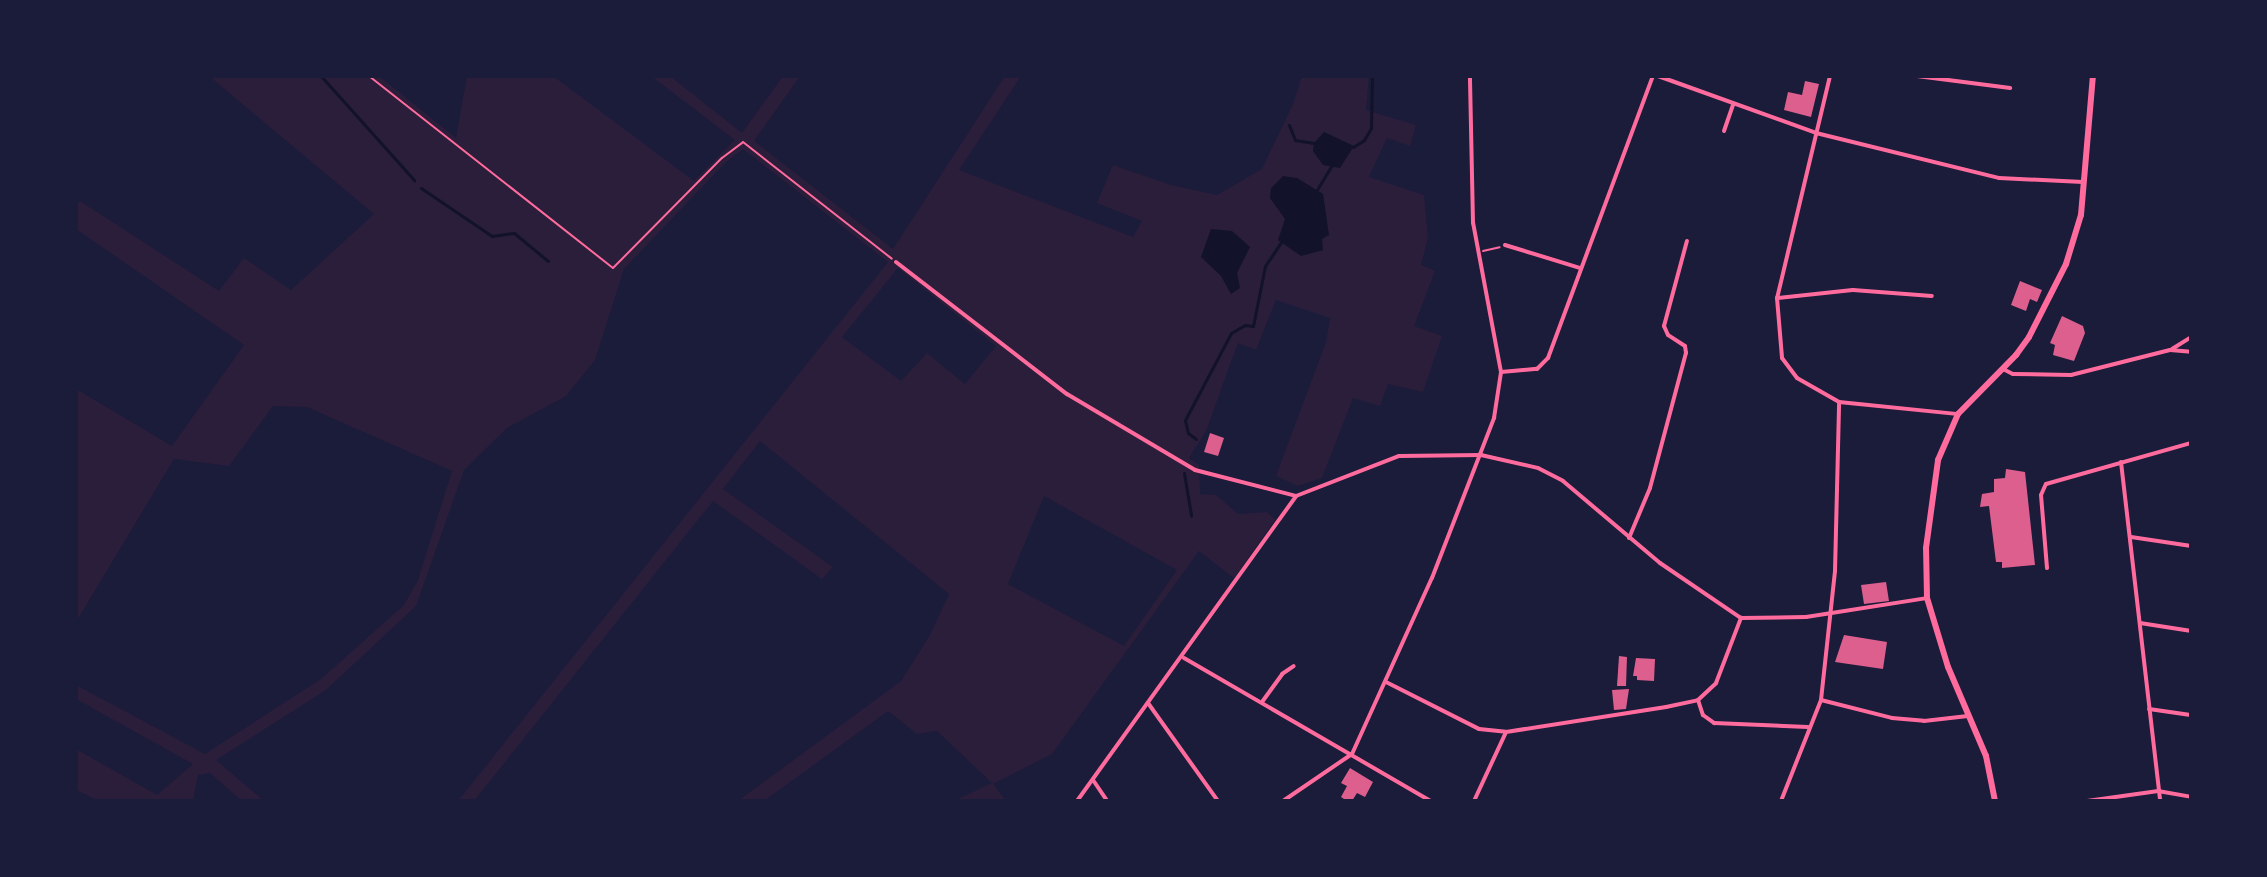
<!DOCTYPE html>
<style>
body{margin:0}
#map{position:relative;width:2267px;height:877px;overflow:hidden;background:#1b1b3a;font-family:Barlow,sans-serif}
div>[style]{position:absolute}
[style*='--x']{left:calc(var(--x)*1px);top:calc(var(--y)*1px);width:calc(var(--w)*1px);rotate:calc(var(--a)*1deg)}
.green>*{inset:0;background:#2a1e3b}
.water>*{inset:0;background:#12122b}
.stream>*{height:3px;margin:-1.5px;padding:0 1.5px;transform-origin:1.5px;border-radius:1.5px;background:#12122b}
.building>*{inset:0;background:#dd5f8e}
.path>*{height:2px;margin:-1px;padding:0 1px;transform-origin:1px;border-radius:1px;background:#ff6b9d}
.minor>*{height:4px;margin:-2px;padding:0 2px;transform-origin:2px;border-radius:2px;background:#ff6b9d}
.secondary>*{height:6px;margin:-3px;padding:0 3px;transform-origin:3px;border-radius:3px;background:#ff6b9d}
span{translate:-50% -50%;white-space:nowrap;text-align:center;line-height:1.15;-webkit-text-stroke:6px #1b1b3a;paint-order:stroke}
.frame{position:absolute;inset:0;border:78px solid #1b1b3a;pointer-events:none}
</style>
<div id="map">
<div class="green">
<i style="clip-path:polygon(evenodd,209px 76px,379px 76px,456px 138px,467px 76px,553px 76px,694px 181px,735px 140px,651px 76px,670px 76px,742px 133px,783px 76px,800px 76px,754px 141px,893px 249px,1005px 76px,1021px 76px,959px 170px,1133px 237px,1142px 221px,1097px 203px,1113px 165px,1171px 185px,1217px 195px,1262px 169px,1293px 104px,1302px 76px,1369px 76px,1366px 110px,1416px 125px,1410px 146px,1387px 138px,1369px 177px,1424px 195px,1428px 238px,1421px 265px,1435px 271px,1414px 326px,1442px 336px,1423px 392px,1388px 384px,1380px 406px,1353px 398px,1322px 478px,1298px 486px,1276px 476px,1326px 342px,1330px 318px,1276px 300px,1256px 350px,1238px 343px,1206px 431px,1189px 458px,1199px 465px,1200px 494px,1216px 495px,1238px 514px,1267px 512px,1275px 520px,1234px 578px,1199px 551px,1052px 754px,993px 784px,1006px 801px,954px 801px,992px 783px,937px 731px,917px 734px,888px 711px,764px 801px,738px 801px,901px 681px,930px 635px,949px 594px,760px 441px,723px 489px,833px 567px,822px 579px,713px 501px,474px 801px,458px 801px,888px 262px,743px 149px,724px 164px,624px 269px,595px 360px,566px 396px,507px 428px,464px 470px,416px 606px,326px 690px,216px 760px,264px 801px,242px 801px,210px 773px,198px 775px,193px 801px,99px 801px,76px 790px,76px 749px,157px 795px,193px 764px,76px 699px,76px 685px,205px 754px,321px 679px,404px 605px,418px 580px,452px 471px,307px 407px,273px 406px,229px 466px,174px 459px,76px 622px,76px 389px,172px 446px,244px 345px,76px 229px,76px 206px,80px 201px,219px 291px,244px 258px,291px 290px,374px 214px,209px 76px,898px 268px,996px 346px,965px 384px,927px 353px,901px 381px,842px 337px,898px 268px,209px 76px,1044px 496px,1177px 570px,1124px 646px,1008px 584px,1044px 496px)"></i>
</div>
<div class="water">
<i style="clip-path:polygon(1324px 132px,1354px 146px,1340px 168px,1323px 165px,1313px 151px,1314px 143px)"></i>
<i style="clip-path:polygon(1283px 176px,1297px 178px,1323px 194px,1329px 235px,1322px 239px,1323px 250px,1301px 256px,1278px 240px,1285px 219px,1270px 198px,1271px 188px)"></i>
<i style="clip-path:polygon(1211px 229px,1232px 231px,1250px 247px,1237px 273px,1240px 288px,1231px 294px,1221px 276px,1201px 257px)"></i>
</div>
<div class="stream">
<i style="--x:321;--y:76;--w:140;--a:48.2"></i>
<i style="--x:1289;--y:125;--w:16;--a:68"></i>
<i style="--x:1295;--y:140;--w:19;--a:9"></i>
<i style="--x:1353;--y:147;--w:13;--a:-32"></i>
<i style="--x:1364;--y:140;--w:14;--a:-60"></i>
<i style="--x:1371;--y:128;--w:52;--a:-88.9"></i>
<i style="--x:421;--y:188;--w:86;--a:34.1"></i>
<i style="--x:492;--y:236;--w:22;--a:-8"></i>
<i style="--x:514;--y:233;--w:44;--a:39.5"></i>
<i style="--x:1315;--y:193;--w:33;--a:-59"></i>
<i style="--x:1196;--y:439;--w:10;--a:-143"></i>
<i style="--x:1188;--y:433;--w:13;--a:-103"></i>
<i style="--x:1185;--y:420;--w:98;--a:-62.1"></i>
<i style="--x:1231;--y:333;--w:16;--a:-30"></i>
<i style="--x:1245;--y:325;--w:8;--a:7"></i>
<i style="--x:1253;--y:326;--w:61;--a:-78.7"></i>
<i style="--x:1265;--y:266;--w:29;--a:-56"></i>
<i style="--x:1184;--y:473;--w:43;--a:80.5"></i>
</div>
<div class="building">
<i style="clip-path:polygon(1805px 81px,1819px 84px,1811px 117px,1784px 110px,1788px 92px,1802px 95px)"></i>
<i style="clip-path:polygon(2020px 281px,2042px 290px,2037px 302px,2030px 299px,2026px 311px,2011px 305px)"></i>
<i style="clip-path:polygon(2062px 316px,2083px 326px,2085px 333px,2074px 361px,2053px 355px,2055px 345px,2050px 343px)"></i>
<i style="clip-path:polygon(1210px 433px,1224px 438px,1218px 456px,1204px 452px)"></i>
<i style="clip-path:polygon(2006px 469px,2025px 472px,2035px 565px,2002px 568px,2002px 562px,1996px 562px,1989px 506px,1980px 507px,1982px 494px,1994px 492px,1994px 479px,2005px 478px)"></i>
<i style="clip-path:polygon(1886px 582px,1889px 601px,1864px 604px,1861px 585px)"></i>
<i style="clip-path:polygon(1844px 635px,1887px 642px,1883px 669px,1835px 662px)"></i>
<i style="clip-path:polygon(1619px 656px,1627px 657px,1626px 686px,1617px 686px)"></i>
<i style="clip-path:polygon(1636px 658px,1655px 659px,1654px 681px,1637px 680px,1637px 676px,1633px 676px)"></i>
<i style="clip-path:polygon(1629px 689px,1626px 709px,1614px 710px,1612px 690px)"></i>
<i style="clip-path:polygon(1350px 768px,1373px 782px,1365px 797px,1357px 793px,1352px 801px,1347px 801px,1341px 797px,1347px 786px,1341px 783px)"></i>
</div>
<div class="path">
<i style="--x:369;--y:76;--w:310;--a:38.2"></i>
<i style="--x:613;--y:268;--w:155;--a:-45.3"></i>
<i style="--x:722;--y:158;--w:26;--a:-37"></i>
<i style="--x:743;--y:142;--w:189;--a:38.1"></i>
<i style="--x:1483;--y:251;--w:17;--a:-13"></i>
</div>
<div class="minor">
<i style="--x:1658;--y:76;--w:168;--a:19.8"></i>
<i style="--x:1816;--y:133;--w:188;--a:13.8"></i>
<i style="--x:1999;--y:178;--w:84;--a:2.7"></i>
<i style="--x:1830;--y:76;--w:228;--a:103.4"></i>
<i style="--x:1777;--y:298;--w:60;--a:85.2"></i>
<i style="--x:1782;--y:358;--w:25;--a:53"></i>
<i style="--x:1797;--y:378;--w:48;--a:29.7"></i>
<i style="--x:1839;--y:402;--w:120;--a:5.8"></i>
<i style="--x:1917;--y:76;--w:94;--a:7.4"></i>
<i style="--x:1724;--y:131;--w:28;--a:-71"></i>
<i style="--x:1505;--y:245;--w:78;--a:17"></i>
<i style="--x:896;--y:262;--w:216;--a:37.7"></i>
<i style="--x:1067;--y:394;--w:149;--a:30.7"></i>
<i style="--x:1195;--y:470;--w:104;--a:14.4"></i>
<i style="--x:1296;--y:496;--w:110;--a:-21.2"></i>
<i style="--x:1399;--y:456;--w:82;--a:-0.7"></i>
<i style="--x:1481;--y:455;--w:58;--a:12.8"></i>
<i style="--x:1538;--y:468;--w:28;--a:27"></i>
<i style="--x:1563;--y:481;--w:127;--a:40.2"></i>
<i style="--x:1660;--y:563;--w:98;--a:34.2"></i>
<i style="--x:1741;--y:618;--w:65;--a:-0.9"></i>
<i style="--x:1806;--y:617;--w:122;--a:-8.9"></i>
<i style="--x:1777;--y:298;--w:76;--a:-6"></i>
<i style="--x:1853;--y:290;--w:79;--a:4.3"></i>
<i style="--x:2172;--y:349;--w:22;--a:-32"></i>
<i style="--x:2003;--y:369;--w:11;--a:27"></i>
<i style="--x:2013;--y:374;--w:58;--a:1"></i>
<i style="--x:2071;--y:375;--w:102;--a:-14.2"></i>
<i style="--x:2170;--y:350;--w:21;--a:5"></i>
<i style="--x:1501;--y:372;--w:36;--a:-5"></i>
<i style="--x:1537;--y:369;--w:16;--a:-45"></i>
<i style="--x:1548;--y:358;--w:301;--a:-69.6"></i>
<i style="--x:2121;--y:462;--w:341;--a:83.4"></i>
<i style="--x:2131;--y:537;--w:61;--a:8.5"></i>
<i style="--x:1629;--y:538;--w:54;--a:-67.2"></i>
<i style="--x:1650;--y:488;--w:140;--a:-75.1"></i>
<i style="--x:1686;--y:353;--w:7;--a:-98"></i>
<i style="--x:1685;--y:346;--w:20;--a:-147"></i>
<i style="--x:1668;--y:335;--w:10;--a:-114"></i>
<i style="--x:1664;--y:326;--w:88;--a:-74.9"></i>
<i style="--x:2047;--y:568;--w:73;--a:-94.7"></i>
<i style="--x:2041;--y:495;--w:12;--a:-66"></i>
<i style="--x:2046;--y:484;--w:151;--a:-15.8"></i>
<i style="--x:2140;--y:623;--w:52;--a:8.9"></i>
<i style="--x:1184;--y:658;--w:285;--a:30.1"></i>
<i style="--x:1386;--y:682;--w:104;--a:26.8"></i>
<i style="--x:1479;--y:729;--w:27;--a:6"></i>
<i style="--x:1506;--y:732;--w:162;--a:-8.9"></i>
<i style="--x:1666;--y:707;--w:33;--a:-12"></i>
<i style="--x:1698;--y:700;--w:25;--a:-43"></i>
<i style="--x:1716;--y:683;--w:70;--a:-69"></i>
<i style="--x:1698;--y:700;--w:16;--a:72"></i>
<i style="--x:1703;--y:715;--w:14;--a:36"></i>
<i style="--x:1714;--y:723;--w:94;--a:2.4"></i>
<i style="--x:1821;--y:700;--w:73;--a:14.2"></i>
<i style="--x:1892;--y:718;--w:32;--a:5"></i>
<i style="--x:1924;--y:721;--w:44;--a:-6.5"></i>
<i style="--x:1262;--y:702;--w:34;--a:-54"></i>
<i style="--x:1282;--y:674;--w:14;--a:-34"></i>
<i style="--x:1148;--y:703;--w:120;--a:54.5"></i>
<i style="--x:2149;--y:709;--w:42;--a:8.1"></i>
<i style="--x:1093;--y:780;--w:25;--a:56"></i>
<i style="--x:1077;--y:801;--w:375;--a:-54.3"></i>
<i style="--x:1283;--y:801;--w:83;--a:-34.3"></i>
<i style="--x:1352;--y:754;--w:193;--a:-65.6"></i>
<i style="--x:1432;--y:578;--w:172;--a:-68.8"></i>
<i style="--x:1494;--y:418;--w:47;--a:-81.3"></i>
<i style="--x:1501;--y:372;--w:152;--a:-100.6"></i>
<i style="--x:1473;--y:223;--w:147;--a:-91.2"></i>
<i style="--x:1474;--y:801;--w:76;--a:-65.1"></i>
<i style="--x:1781;--y:801;--w:109;--a:-68.4"></i>
<i style="--x:1821;--y:700;--w:130;--a:-83.8"></i>
<i style="--x:1835;--y:571;--w:169;--a:-88.6"></i>
<i style="--x:2087;--y:801;--w:72;--a:-8"></i>
<i style="--x:2158;--y:791;--w:34;--a:10"></i>
</div>
<div class="secondary">
<i style="--x:1995;--y:801;--w:46;--a:-101.3"></i>
<i style="--x:1986;--y:756;--w:97;--a:-113.1"></i>
<i style="--x:1948;--y:667;--w:72;--a:-106.9"></i>
<i style="--x:1927;--y:598;--w:50;--a:-91.1"></i>
<i style="--x:1926;--y:548;--w:89;--a:-82.2"></i>
<i style="--x:1938;--y:460;--w:50;--a:-66.5"></i>
<i style="--x:1958;--y:414;--w:83;--a:-45.5"></i>
<i style="--x:2016;--y:355;--w:22;--a:-54"></i>
<i style="--x:2029;--y:337;--w:82;--a:-63.1"></i>
<i style="--x:2066;--y:264;--w:51;--a:-73"></i>
<i style="--x:2081;--y:215;--w:140;--a:-85.1"></i>
</div>
<div class="frame"></div>
</div>
